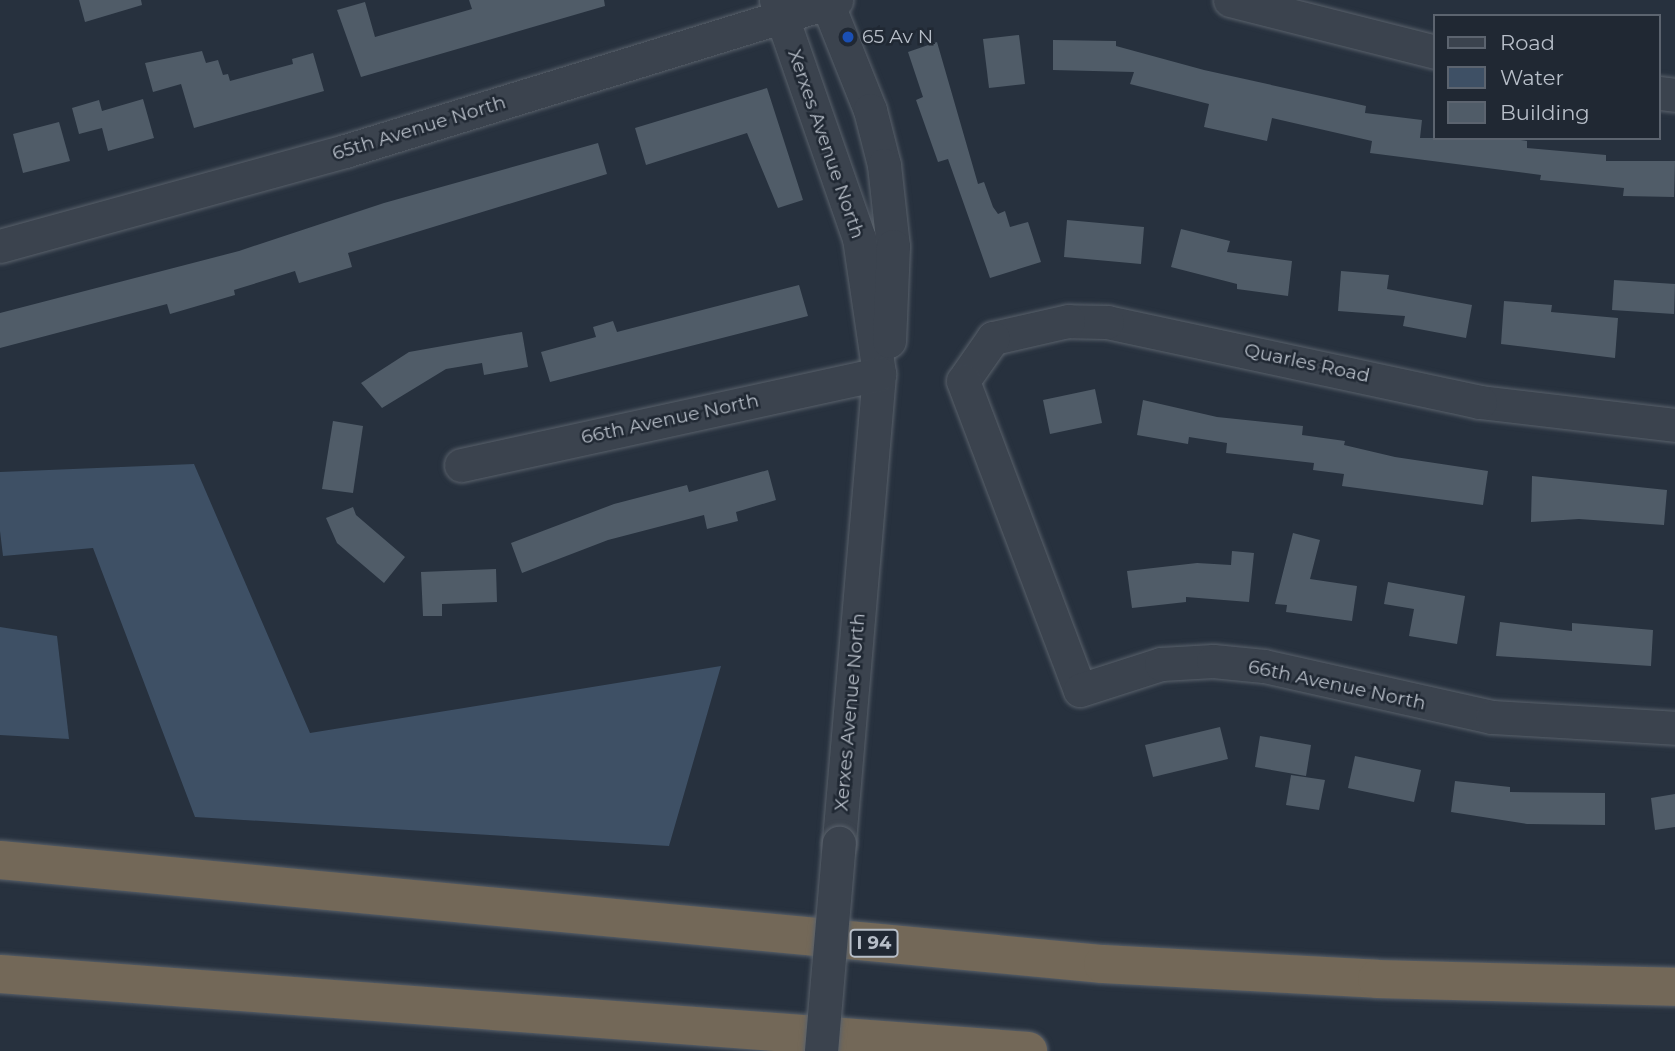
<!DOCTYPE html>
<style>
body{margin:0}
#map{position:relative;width:1675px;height:1051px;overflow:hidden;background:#27313e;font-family:Montserrat,sans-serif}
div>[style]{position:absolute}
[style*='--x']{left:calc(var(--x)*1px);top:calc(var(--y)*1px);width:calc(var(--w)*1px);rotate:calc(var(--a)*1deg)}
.water>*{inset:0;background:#3e5065}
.building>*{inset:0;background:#505c68}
.roads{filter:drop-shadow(0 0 2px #59616b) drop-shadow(0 0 2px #59616b)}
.minor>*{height:33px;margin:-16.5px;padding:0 16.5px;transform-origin:16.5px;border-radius:16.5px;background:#3b434e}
.highway>*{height:38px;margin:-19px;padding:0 19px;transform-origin:19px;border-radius:19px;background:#736858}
.bridges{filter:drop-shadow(0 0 2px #59616b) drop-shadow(0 0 2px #59616b)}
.minor-bridge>*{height:33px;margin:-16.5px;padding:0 16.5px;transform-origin:16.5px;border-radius:16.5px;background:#3b434e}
.dots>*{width:19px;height:19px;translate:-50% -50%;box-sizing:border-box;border:4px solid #202833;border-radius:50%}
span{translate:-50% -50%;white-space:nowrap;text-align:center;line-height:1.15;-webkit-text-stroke:5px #202833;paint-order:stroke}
.shield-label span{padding:2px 5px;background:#202833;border:2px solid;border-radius:5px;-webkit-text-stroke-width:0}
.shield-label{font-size:18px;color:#b7bec8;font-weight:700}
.poi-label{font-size:19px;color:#b7bec8}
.left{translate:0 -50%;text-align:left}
.street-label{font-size:19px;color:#b7bec8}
.legend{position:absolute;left:1433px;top:14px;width:228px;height:126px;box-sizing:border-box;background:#202833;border:2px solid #5c646f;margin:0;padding:9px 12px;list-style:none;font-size:21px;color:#b7bec8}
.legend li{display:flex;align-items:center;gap:14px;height:35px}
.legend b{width:35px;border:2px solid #5c646f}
</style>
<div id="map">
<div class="water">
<i style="clip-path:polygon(194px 464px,310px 733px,721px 666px,669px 846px,195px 817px,93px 548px,3px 556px,0 531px,0 472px)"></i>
<i style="clip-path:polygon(0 627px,57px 636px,69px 739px,0 735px)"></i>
</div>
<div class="building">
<i style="clip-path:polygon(79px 0,141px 0,142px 5px,85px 22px)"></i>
<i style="clip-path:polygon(469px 0,604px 0,605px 6px,361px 77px,337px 10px,365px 2px,375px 37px,472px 9px)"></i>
<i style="clip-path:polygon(1019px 35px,1025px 84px,989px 88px,983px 39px)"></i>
<i style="clip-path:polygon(1053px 40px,1116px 41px,1116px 46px,1204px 70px,1366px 106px,1365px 113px,1422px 120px,1420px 138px,1506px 138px,1527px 141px,1527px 148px,1606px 155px,1606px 161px,1675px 161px,1674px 197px,1623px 196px,1624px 188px,1540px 180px,1541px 175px,1370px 153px,1372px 141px,1272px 118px,1267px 141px,1204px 127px,1209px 104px,1130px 84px,1134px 72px,1053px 70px)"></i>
<i style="clip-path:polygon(937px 42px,978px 184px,984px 182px,993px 207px,998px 214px,1005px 211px,1010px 227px,1028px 222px,1041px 262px,990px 278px,948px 159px,938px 162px,916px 100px,923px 97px,908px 52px)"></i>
<i style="clip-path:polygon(202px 51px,206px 63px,218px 60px,223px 75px,228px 74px,230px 81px,293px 64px,292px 59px,313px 53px,324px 91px,194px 128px,181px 84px,153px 92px,145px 63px)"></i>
<i style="clip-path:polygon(767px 88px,803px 200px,778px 208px,747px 133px,646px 165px,635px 128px)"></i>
<i style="clip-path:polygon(143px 99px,154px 138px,108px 151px,102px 128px,79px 134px,72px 108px,99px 100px,102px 111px)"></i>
<i style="clip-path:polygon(59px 122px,70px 161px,23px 173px,13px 134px)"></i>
<i style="clip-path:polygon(598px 143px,607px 174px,348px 253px,352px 267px,299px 283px,295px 271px,234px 290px,235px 295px,170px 314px,167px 304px,0 348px,0 313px,239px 251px,384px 203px)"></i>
<i style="clip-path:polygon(1067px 220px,1144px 227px,1141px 264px,1064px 257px)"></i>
<i style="clip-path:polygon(1181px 229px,1230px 241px,1227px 252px,1292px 261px,1288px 296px,1237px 289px,1237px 284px,1171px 267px)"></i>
<i style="clip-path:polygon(1341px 271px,1389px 275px,1387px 289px,1472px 305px,1466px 338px,1403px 326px,1405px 316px,1338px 311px)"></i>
<i style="clip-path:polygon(1614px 280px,1675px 284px,1674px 314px,1612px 310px)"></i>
<i style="clip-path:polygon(799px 285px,808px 316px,550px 382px,541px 352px,596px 337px,593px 327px,613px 321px,617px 332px)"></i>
<i style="clip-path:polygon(1504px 301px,1552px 305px,1551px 312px,1618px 318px,1615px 358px,1501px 344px)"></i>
<i style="clip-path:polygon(522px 332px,528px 367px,484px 375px,482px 363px,446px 369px,382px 408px,361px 383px,409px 352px)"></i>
<i style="clip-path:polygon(1095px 389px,1102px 423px,1050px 434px,1043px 400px)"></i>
<i style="clip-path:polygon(1143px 400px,1217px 417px,1303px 426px,1302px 435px,1345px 441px,1344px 445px,1395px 457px,1488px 471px,1483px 505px,1342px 486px,1344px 474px,1313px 470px,1314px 463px,1226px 453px,1227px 443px,1189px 437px,1188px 444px,1137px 435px)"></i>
<i style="clip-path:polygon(333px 421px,363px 426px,353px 493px,322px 489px)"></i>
<i style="clip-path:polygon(768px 470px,776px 500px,736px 512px,738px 521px,707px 529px,704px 515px,608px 540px,522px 573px,511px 543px,614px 504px,687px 485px,689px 492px)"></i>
<i style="clip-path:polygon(1532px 476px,1667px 490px,1664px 525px,1579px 519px,1531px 522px)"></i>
<i style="clip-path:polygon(353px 507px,356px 515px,405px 557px,384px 583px,337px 543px,326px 518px)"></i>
<i style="clip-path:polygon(1293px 533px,1320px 540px,1310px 579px,1357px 586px,1352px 621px,1286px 612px,1287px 605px,1275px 604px)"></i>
<i style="clip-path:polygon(1232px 551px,1254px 553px,1249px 602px,1186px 597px,1186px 602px,1132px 608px,1127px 571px,1197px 563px,1231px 565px)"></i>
<i style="clip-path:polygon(496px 569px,497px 602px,442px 604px,442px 616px,423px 616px,421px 572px)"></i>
<i style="clip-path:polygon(1388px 582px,1465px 596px,1457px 644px,1409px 636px,1414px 609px,1384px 604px)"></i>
<i style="clip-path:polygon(1500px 622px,1572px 631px,1572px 623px,1653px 630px,1651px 666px,1496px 656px)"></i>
<i style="clip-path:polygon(1220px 727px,1228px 759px,1153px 777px,1145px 745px)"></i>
<i style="clip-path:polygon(1260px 736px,1311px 745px,1306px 776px,1255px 767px)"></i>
<i style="clip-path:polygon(1355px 756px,1421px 770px,1414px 802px,1348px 788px)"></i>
<i style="clip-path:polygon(1291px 775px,1325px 780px,1319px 810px,1286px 805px)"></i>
<i style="clip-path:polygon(1455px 781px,1510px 787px,1510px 792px,1605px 793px,1605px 825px,1527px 824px,1451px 812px)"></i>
<i style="clip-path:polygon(1675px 794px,1675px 827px,1655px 830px,1651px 798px)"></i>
</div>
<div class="roads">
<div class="minor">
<i style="--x:776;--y:0;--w:252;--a:70.8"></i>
<i style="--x:859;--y:238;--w:137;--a:81.6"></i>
<i style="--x:879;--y:374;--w:471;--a:94.9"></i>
<i style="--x:826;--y:0;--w:118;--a:68.2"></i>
<i style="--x:870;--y:110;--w:57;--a:75.7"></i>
<i style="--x:884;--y:165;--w:81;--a:83.7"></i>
<i style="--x:893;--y:246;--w:95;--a:92.4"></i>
<i style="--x:1230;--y:0;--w:211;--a:14.2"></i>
<i style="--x:1659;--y:93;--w:16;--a:7"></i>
<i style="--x:0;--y:246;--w:358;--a:-15.4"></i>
<i style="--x:345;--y:151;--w:514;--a:-17.09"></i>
<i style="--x:1675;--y:425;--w:196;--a:-173.3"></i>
<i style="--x:1480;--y:402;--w:381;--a:-167.9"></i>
<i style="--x:1107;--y:322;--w:39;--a:-179"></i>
<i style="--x:1068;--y:321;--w:77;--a:167.2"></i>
<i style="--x:993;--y:338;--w:52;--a:124.9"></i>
<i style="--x:963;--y:381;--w:330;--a:69.3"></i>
<i style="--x:1080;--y:690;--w:85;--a:-17.8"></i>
<i style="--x:1161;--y:664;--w:52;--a:-3.3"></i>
<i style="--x:1213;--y:661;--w:51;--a:5.6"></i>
<i style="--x:1264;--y:666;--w:234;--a:12.6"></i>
<i style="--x:1492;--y:717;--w:183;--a:3.4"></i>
<i style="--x:461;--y:465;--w:428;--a:-12.3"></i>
</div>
<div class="highway">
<i style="--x:0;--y:860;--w:1108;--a:5.39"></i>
<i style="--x:1103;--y:964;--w:274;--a:3.1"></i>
<i style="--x:1377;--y:979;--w:298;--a:1.5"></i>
<i style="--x:0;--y:974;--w:1031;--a:4.28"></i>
</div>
</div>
<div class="bridges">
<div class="minor-bridge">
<i style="--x:821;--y:1051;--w:209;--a:-85.1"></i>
</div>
</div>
<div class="dots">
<i style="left:848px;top:37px;background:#1a4fb4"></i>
</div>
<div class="shield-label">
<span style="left:874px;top:943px">I 94</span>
</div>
<div class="poi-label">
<span class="left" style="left:862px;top:37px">65 Av N</span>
</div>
<div class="street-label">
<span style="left:419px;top:128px;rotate:-17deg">65th Avenue North</span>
<span style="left:826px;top:144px;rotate:71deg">Xerxes Avenue North</span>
<span style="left:1307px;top:363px;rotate:12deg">Quarles Road</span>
<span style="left:670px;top:419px;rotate:-12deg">66th Avenue North</span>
<span style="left:1337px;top:685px;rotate:12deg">66th Avenue North</span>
<span style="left:850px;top:712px;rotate:-85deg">Xerxes Avenue North</span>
</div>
<ul class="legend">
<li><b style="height:9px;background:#3b434e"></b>Road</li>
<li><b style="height:19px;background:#3e5065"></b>Water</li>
<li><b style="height:19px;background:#505c68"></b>Building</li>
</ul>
</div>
